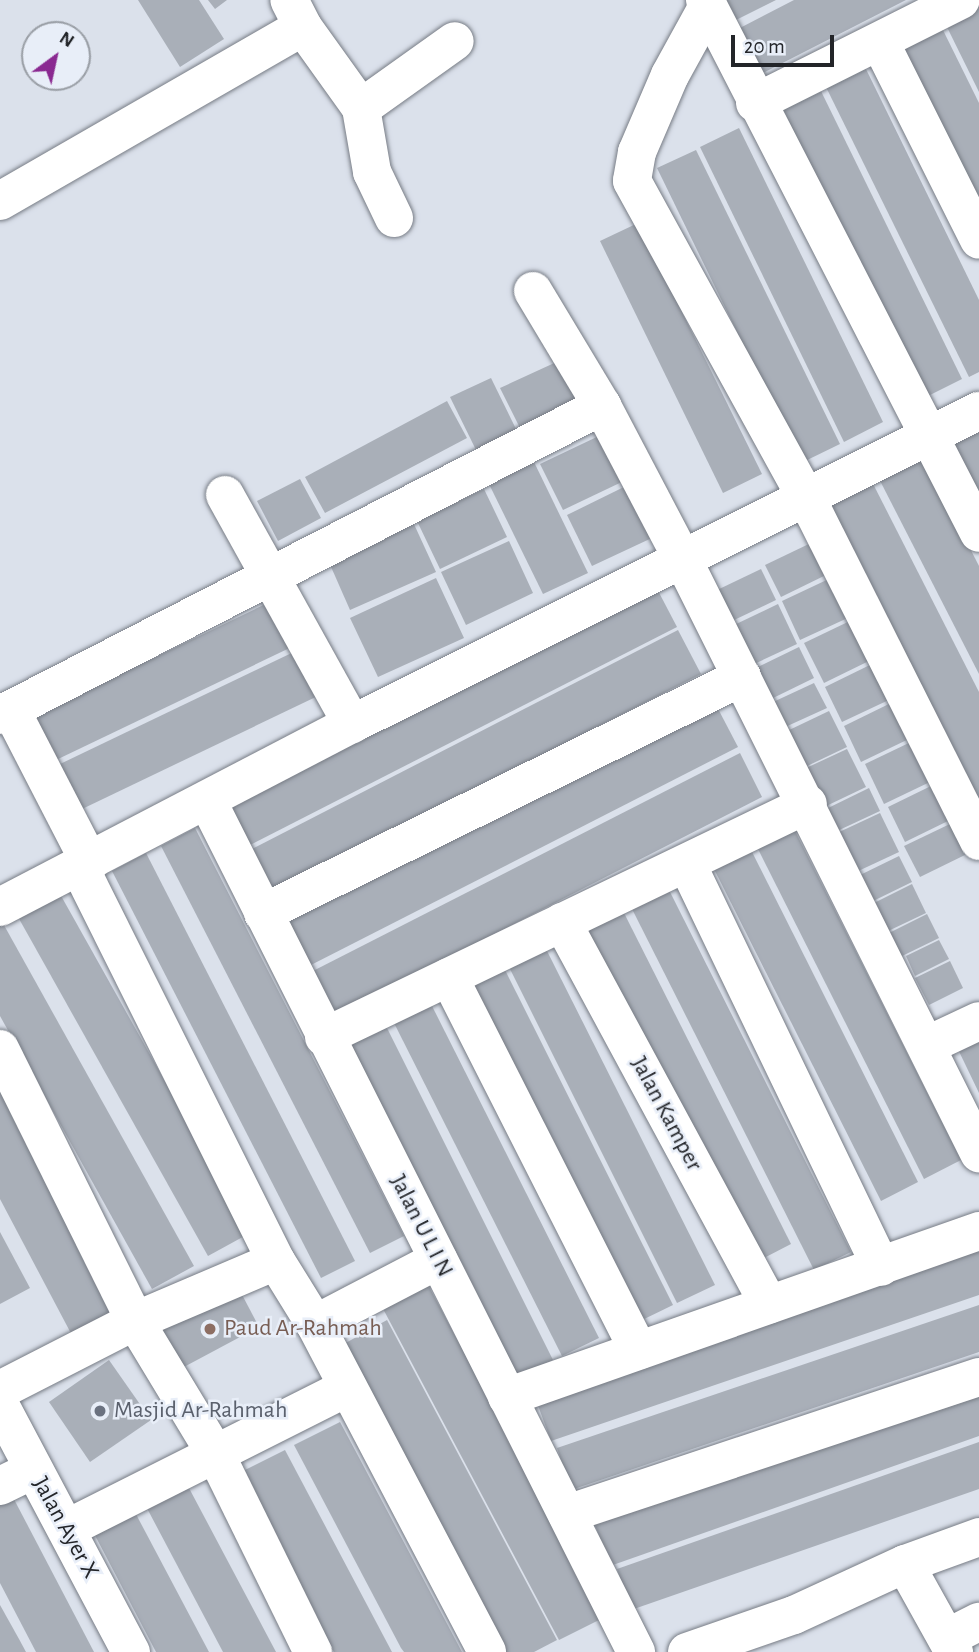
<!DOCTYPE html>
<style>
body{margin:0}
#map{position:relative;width:979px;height:1652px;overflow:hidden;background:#dbe1eb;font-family:"Alegreya Sans",sans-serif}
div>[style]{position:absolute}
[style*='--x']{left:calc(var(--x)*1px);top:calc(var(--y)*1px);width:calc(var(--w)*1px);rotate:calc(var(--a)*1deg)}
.building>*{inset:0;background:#a9afb8}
.roads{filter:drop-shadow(0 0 2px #777c85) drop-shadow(0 0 2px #777c85)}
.minor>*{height:38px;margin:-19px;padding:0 19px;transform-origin:19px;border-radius:19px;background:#fff}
.dots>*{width:19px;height:19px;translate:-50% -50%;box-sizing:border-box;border:4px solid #e8eef8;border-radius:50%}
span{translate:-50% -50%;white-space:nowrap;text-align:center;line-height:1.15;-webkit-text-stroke:5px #e8eef8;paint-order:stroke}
.street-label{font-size:24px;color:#232529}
.education-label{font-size:24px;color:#785e54}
.left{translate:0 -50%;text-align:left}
.worship-label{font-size:24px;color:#5b616d}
.north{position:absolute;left:21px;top:21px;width:70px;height:70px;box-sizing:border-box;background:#e8eef8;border:2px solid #999ea5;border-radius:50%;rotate:33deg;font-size:19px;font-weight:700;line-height:28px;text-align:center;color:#232529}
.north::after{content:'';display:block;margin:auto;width:24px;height:32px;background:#8a2991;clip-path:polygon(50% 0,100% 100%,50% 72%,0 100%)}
.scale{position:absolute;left:731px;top:35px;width:103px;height:32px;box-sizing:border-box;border:4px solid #232529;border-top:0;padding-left:9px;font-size:21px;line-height:24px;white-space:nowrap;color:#232529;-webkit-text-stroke:5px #e8eef8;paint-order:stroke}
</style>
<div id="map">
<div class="building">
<i style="clip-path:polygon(138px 0,199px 0,224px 39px,180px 67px)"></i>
<i style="clip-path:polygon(208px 0,227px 0,215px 9px)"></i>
<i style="clip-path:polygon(723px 0,776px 0,734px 21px)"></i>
<i style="clip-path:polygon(794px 0,906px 0,761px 74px,738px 29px)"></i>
<i style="clip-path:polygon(979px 2px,979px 92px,943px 19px)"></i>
<i style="clip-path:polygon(938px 20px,979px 103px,979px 202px,899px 38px)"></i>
<i style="clip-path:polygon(863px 63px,979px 300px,979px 372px,969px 377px,824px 83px)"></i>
<i style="clip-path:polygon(818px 85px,962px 379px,924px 398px,779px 103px)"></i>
<i style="clip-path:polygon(739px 128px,883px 422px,844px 442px,700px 147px)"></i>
<i style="clip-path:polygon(696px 150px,840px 444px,801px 463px,657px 168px)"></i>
<i style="clip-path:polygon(638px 223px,762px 474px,723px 493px,600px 241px)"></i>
<i style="clip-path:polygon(563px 359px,583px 400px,521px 430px,500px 388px)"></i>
<i style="clip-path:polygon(491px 378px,517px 431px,476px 450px,450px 397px)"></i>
<i style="clip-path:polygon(447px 401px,467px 438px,325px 513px,305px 477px)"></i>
<i style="clip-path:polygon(979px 417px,979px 498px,946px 434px)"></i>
<i style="clip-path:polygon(603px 434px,626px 480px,563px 510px,540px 464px)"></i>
<i style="clip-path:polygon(918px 447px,979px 566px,979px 674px,874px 469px)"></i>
<i style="clip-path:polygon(534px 462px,588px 573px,543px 594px,489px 484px)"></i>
<i style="clip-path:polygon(867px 472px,979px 692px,979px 800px,822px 495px)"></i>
<i style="clip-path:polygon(300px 479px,321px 518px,278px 541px,257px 501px)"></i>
<i style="clip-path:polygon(628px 485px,654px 537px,592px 566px,567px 515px)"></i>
<i style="clip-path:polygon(484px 489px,507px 537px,440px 569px,417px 521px)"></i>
<i style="clip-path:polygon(413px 522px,436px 572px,350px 610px,328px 560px)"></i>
<i style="clip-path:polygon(509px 541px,533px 593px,466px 625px,441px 572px)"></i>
<i style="clip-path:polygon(813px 542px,828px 574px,781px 597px,765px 565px)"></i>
<i style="clip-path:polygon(761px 569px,776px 600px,730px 622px,715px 591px)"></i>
<i style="clip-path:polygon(833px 577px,852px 616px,800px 640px,782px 601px)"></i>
<i style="clip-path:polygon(436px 578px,464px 638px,378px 677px,350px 618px)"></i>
<i style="clip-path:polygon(654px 583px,677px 627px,246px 847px,223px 804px)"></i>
<i style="clip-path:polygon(276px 599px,298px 644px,56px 760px,35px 715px)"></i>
<i style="clip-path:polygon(778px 604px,797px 644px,752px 665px,732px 626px)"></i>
<i style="clip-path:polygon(854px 619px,873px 659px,824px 683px,804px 643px)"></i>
<i style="clip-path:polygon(678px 630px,701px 674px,270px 894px,248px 851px)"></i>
<i style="clip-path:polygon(799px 647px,814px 678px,769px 700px,754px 669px)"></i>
<i style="clip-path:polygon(300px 649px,322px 694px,80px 810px,58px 765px)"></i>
<i style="clip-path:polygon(876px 662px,893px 698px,842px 722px,825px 687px)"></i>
<i style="clip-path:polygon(814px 683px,827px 708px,783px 728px,771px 703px)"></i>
<i style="clip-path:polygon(895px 701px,913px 737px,861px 762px,844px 726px)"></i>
<i style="clip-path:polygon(715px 703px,738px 747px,307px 967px,284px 923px)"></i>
<i style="clip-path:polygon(829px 711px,847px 747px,803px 768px,785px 732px)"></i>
<i style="clip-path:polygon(913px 741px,932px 781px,884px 804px,865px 764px)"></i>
<i style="clip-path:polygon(847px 749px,866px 787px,822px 808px,804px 769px)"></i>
<i style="clip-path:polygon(740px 753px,762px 797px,332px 1017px,309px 973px)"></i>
<i style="clip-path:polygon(933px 785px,950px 820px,905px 842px,888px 807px)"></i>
<i style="clip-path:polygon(869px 788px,880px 811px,835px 832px,824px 810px)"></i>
<i style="clip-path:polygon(880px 813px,899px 852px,854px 873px,835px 834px)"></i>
<i style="clip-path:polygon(791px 823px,961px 1160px,924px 1179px,754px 841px)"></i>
<i style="clip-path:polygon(952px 823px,967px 854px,920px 877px,904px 846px)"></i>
<i style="clip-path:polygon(195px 828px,404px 1236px,370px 1253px,161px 846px)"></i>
<i style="clip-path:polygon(748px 844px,918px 1182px,881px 1201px,711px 863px)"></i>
<i style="clip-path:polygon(146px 853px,355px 1261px,321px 1278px,112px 871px)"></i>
<i style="clip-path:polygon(899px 856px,912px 882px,869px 903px,856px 877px)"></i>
<i style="clip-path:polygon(666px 884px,851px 1252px,814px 1270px,629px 903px)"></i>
<i style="clip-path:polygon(912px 884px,926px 913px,884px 933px,870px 905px)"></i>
<i style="clip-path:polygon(55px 885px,250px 1233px,208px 1256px,13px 908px)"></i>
<i style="clip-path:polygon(621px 907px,791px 1244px,754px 1263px,584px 925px)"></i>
<i style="clip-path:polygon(927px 914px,939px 938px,898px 958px,887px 934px)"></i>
<i style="clip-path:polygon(0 918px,194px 1266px,152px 1289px,0 1016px)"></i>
<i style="clip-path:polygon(939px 940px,949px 959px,915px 976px,906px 956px)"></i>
<i style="clip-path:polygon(545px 947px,715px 1285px,677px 1303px,508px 965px)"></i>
<i style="clip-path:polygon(499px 958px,673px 1305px,636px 1323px,461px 976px)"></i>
<i style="clip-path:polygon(950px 961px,963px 988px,929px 1005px,915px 978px)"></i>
<i style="clip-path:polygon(429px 1000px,599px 1338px,562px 1356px,392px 1019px)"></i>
<i style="clip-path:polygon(384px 1022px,553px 1360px,516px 1378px,346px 1041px)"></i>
<i style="clip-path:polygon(979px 1029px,979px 1093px,954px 1041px)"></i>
<i style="clip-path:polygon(0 1090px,121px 1317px,75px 1341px,0 1199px)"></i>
<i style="clip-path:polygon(0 1232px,30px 1288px,0 1304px)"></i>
<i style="clip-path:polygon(979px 1248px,979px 1295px,551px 1441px,536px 1400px)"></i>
<i style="clip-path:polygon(426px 1281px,605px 1617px,559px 1640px,381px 1305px)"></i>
<i style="clip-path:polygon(239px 1289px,259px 1327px,182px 1368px,161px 1331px)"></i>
<i style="clip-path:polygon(979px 1305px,979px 1352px,571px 1490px,557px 1448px)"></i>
<i style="clip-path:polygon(387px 1320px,557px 1640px,534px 1652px,505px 1652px,342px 1345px)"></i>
<i style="clip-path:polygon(109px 1360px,151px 1420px,90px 1462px,49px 1402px)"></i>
<i style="clip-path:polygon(979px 1388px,979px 1436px,610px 1566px,595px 1525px)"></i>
<i style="clip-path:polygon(340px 1422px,355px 1450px,462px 1652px,404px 1652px,401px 1648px,294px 1445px)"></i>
<i style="clip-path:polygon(979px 1442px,979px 1489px,631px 1610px,617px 1569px)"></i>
<i style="clip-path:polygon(285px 1450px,392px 1652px,334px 1652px,239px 1473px)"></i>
<i style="clip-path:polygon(181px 1473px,276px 1652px,223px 1652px,140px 1495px)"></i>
<i style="clip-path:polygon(6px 1484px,94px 1652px,36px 1652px,0 1583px,0 1487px)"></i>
<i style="clip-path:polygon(129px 1501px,209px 1652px,156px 1652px,88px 1522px)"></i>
<i style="clip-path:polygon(0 1605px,19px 1639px,26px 1652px,0 1652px)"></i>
</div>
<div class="roads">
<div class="minor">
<i style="--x:705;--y:0;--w:599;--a:62.79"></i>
<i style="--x:708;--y:6;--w:79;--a:118.8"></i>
<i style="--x:670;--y:75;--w:84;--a:113.2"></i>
<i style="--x:637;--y:152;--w:29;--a:100"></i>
<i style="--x:632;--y:181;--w:361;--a:61.2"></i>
<i style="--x:806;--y:497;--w:385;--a:63.3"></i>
<i style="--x:303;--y:27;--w:100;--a:54.4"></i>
<i style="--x:361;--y:108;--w:115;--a:-35.5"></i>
<i style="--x:880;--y:42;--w:221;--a:63.4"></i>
<i style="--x:755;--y:103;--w:230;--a:-26.6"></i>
<i style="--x:361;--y:108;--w:65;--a:80.2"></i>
<i style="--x:372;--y:172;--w:51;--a:64.4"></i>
<i style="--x:0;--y:201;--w:349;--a:-29.9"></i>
<i style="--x:303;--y:27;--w:30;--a:-117"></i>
<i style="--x:533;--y:291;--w:134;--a:59"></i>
<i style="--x:602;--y:406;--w:176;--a:62.3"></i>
<i style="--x:684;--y:562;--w:661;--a:63.47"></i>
<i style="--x:225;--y:495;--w:262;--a:61"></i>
<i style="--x:11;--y:710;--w:172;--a:62.7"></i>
<i style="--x:0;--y:715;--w:677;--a:-27.17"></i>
<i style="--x:207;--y:800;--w:954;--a:63.27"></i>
<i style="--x:687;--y:864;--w:447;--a:64.3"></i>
<i style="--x:80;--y:868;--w:439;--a:63.5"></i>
<i style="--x:276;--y:1261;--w:74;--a:58.2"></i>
<i style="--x:315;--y:1324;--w:370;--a:62.3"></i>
<i style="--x:0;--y:907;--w:397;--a:-27.5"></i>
<i style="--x:352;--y:724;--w:701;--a:-26.53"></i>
<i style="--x:263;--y:913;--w:534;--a:-26.23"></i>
<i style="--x:562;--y:922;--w:435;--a:61.6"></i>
<i style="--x:449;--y:977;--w:419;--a:63.1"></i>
<i style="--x:324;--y:1037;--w:537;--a:-25.71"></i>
<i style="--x:928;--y:1045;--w:56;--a:-25.2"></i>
<i style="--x:0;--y:1049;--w:304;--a:63.6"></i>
<i style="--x:135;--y:1321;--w:154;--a:58.8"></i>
<i style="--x:215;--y:1453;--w:222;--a:63.8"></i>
<i style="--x:315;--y:1324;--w:139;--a:-27.5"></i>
<i style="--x:0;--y:1390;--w:152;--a:-27.1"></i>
<i style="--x:135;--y:1321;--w:153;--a:-23.1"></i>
<i style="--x:507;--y:1397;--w:500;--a:-19.38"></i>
<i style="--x:0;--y:1405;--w:280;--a:62.1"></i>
<i style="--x:0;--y:1486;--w:37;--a:-26"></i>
<i style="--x:567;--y:1514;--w:434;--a:-18.4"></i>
<i style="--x:68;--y:1528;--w:313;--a:-26.7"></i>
<i style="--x:905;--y:1564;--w:101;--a:60.9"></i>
<i style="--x:947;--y:1638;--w:36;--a:-27"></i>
<i style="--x:687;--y:1652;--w:113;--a:-19.1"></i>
<i style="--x:794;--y:1615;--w:122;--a:-24.7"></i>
<i style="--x:905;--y:1564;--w:79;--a:-20"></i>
</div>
</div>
<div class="dots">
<i style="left:210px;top:1329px;background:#8d6e63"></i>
<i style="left:100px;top:1411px;background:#6b7280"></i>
</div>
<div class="street-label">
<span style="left:666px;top:1114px;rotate:62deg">Jalan Kamper</span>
<span style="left:421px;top:1226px;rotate:63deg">Jalan U L I N</span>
<span style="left:65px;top:1528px;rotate:61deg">Jalan Ayer X</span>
</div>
<div class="education-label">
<span class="left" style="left:224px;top:1329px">Paud Ar-Rahmah</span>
</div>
<div class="worship-label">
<span class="left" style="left:114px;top:1411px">Masjid Ar-Rahmah</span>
</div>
<div class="north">N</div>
<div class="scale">20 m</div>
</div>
